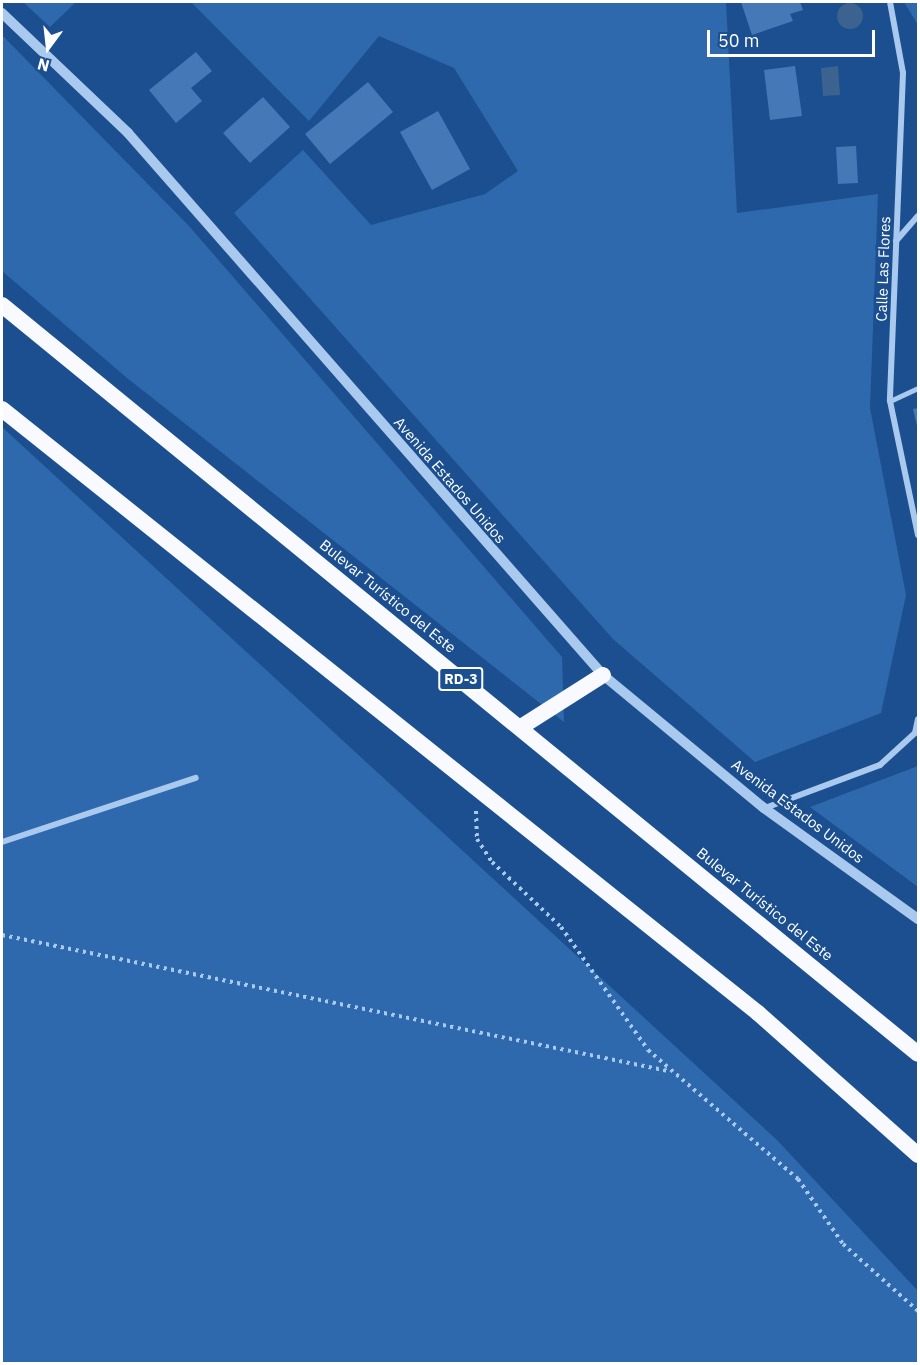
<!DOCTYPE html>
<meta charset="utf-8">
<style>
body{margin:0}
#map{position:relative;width:920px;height:1365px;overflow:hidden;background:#1b4f8f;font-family:"IBM Plex Sans",sans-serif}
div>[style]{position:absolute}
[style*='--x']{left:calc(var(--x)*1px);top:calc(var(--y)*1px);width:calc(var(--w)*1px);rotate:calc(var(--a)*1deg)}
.green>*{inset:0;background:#2e69ad}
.water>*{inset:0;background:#3c6290}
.round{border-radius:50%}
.building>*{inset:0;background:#4478b7}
.path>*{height:4px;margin-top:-2px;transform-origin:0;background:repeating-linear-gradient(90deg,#a9c9ee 0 3px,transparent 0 7.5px)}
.service>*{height:4.5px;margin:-2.25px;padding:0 2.25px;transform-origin:2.25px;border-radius:2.25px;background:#a9c9ee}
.minor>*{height:6px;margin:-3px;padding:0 3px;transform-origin:3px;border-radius:3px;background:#a9c9ee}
.tertiary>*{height:10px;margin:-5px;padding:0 5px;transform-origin:5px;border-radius:5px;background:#a9c9ee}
.trunk>*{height:16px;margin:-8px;padding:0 8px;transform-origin:8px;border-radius:8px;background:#f8faff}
span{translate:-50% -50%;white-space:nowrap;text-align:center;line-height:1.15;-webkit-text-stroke:5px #1b4f8f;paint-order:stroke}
.shield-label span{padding:2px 4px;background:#1b4f8f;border:2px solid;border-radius:4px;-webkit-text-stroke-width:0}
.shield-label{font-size:14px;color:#fff;font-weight:700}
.street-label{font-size:15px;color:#fff}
.frame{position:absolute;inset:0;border:3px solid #fff;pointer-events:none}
.north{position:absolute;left:18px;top:18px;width:60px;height:60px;-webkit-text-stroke:4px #1b4f8f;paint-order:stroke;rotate:195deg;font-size:16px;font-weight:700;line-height:24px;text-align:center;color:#fff}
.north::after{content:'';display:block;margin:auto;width:21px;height:27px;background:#fff;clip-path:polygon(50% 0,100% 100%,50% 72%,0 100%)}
.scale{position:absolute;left:707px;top:30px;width:168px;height:27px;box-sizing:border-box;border:3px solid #fff;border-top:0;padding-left:8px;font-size:18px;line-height:21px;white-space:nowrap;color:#fff;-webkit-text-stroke:4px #1b4f8f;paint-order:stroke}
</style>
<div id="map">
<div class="green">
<i style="clip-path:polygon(23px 2px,76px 2px,50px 27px)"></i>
<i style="clip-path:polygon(191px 2px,726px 2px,737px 213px,878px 194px,870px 408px,906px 595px,881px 713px,755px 762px,613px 639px,234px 213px,303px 150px,371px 225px,485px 194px,518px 171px,454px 68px,379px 36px,309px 121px)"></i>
<i style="clip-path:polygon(904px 2px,918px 2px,918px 25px)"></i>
<i style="clip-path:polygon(2px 35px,189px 226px,562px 657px,564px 722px,127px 378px,2px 271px)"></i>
<i style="clip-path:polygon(2px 427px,777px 1140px,918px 1291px,918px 1363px,2px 1363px)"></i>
<i style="clip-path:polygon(918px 766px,918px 887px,810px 807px)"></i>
</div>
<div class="water">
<i class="round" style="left:837px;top:3px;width:26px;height:26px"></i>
<i style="clip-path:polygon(838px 66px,840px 95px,823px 96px,821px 68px)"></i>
</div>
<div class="building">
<i style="clip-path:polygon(741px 2px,800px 2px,803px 10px,790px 14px,793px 21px,752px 35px)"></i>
<i style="clip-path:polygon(196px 52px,212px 71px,191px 88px,202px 101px,176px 123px,149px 90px)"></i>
<i style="clip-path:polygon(795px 66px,802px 116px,770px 120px,764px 70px)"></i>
<i style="clip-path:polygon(368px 82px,393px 112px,330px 164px,305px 134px)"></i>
<i style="clip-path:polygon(263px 97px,290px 127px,250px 163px,223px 133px)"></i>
<i style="clip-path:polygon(438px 111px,470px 169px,432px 190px,400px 132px)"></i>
<i style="clip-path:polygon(856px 146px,858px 183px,838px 184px,836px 147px)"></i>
<i style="clip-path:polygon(918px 408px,918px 430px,913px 409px)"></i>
</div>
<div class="path">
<i style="--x:476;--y:811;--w:28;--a:88"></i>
<i style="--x:477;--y:839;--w:27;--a:57"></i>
<i style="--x:492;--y:862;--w:95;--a:43.3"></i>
<i style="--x:561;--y:927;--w:151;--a:54.7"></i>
<i style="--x:648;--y:1050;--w:198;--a:40.7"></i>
<i style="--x:798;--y:1179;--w:79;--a:55.3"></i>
<i style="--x:843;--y:1244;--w:101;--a:41.8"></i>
<i style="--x:2;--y:935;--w:680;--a:11.54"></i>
</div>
<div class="service">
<i style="--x:890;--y:401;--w:31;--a:-25"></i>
</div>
<div class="minor">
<i style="--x:890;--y:2;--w:72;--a:79.6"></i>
<i style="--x:903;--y:73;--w:328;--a:92.3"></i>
<i style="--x:890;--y:401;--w:137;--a:78.2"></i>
<i style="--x:896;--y:241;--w:33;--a:-49"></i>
<i style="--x:765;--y:808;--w:123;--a:-20.5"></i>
<i style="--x:880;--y:765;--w:47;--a:-42.4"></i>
<i style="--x:915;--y:733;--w:14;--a:-78"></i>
<i style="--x:2;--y:842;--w:204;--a:-18.3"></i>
</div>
<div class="tertiary">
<i style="--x:2;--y:13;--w:174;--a:43.6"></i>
<i style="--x:128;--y:133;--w:721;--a:48.77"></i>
<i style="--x:603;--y:675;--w:209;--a:39.6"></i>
<i style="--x:764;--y:808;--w:190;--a:35.8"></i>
</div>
<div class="trunk">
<i style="--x:2;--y:305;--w:1183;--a:39.27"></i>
<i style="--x:2;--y:409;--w:968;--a:38.62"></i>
<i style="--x:758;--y:1013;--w:214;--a:41.6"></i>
<i style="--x:521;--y:727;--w:97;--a:-32.4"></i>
</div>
<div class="shield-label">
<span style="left:461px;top:679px">RD-3</span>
</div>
<div class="street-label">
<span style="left:883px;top:269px;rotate:-88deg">Calle Las Flores</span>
<span style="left:450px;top:480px;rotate:49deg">Avenida Estados Unidos</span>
<span style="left:388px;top:596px;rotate:39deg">Bulevar Turístico del Este</span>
<span style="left:798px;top:811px;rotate:37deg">Avenida Estados Unidos</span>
<span style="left:765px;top:904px;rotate:39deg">Bulevar Turístico del Este</span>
</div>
<div class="frame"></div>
<div class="north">N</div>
<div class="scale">50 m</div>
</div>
